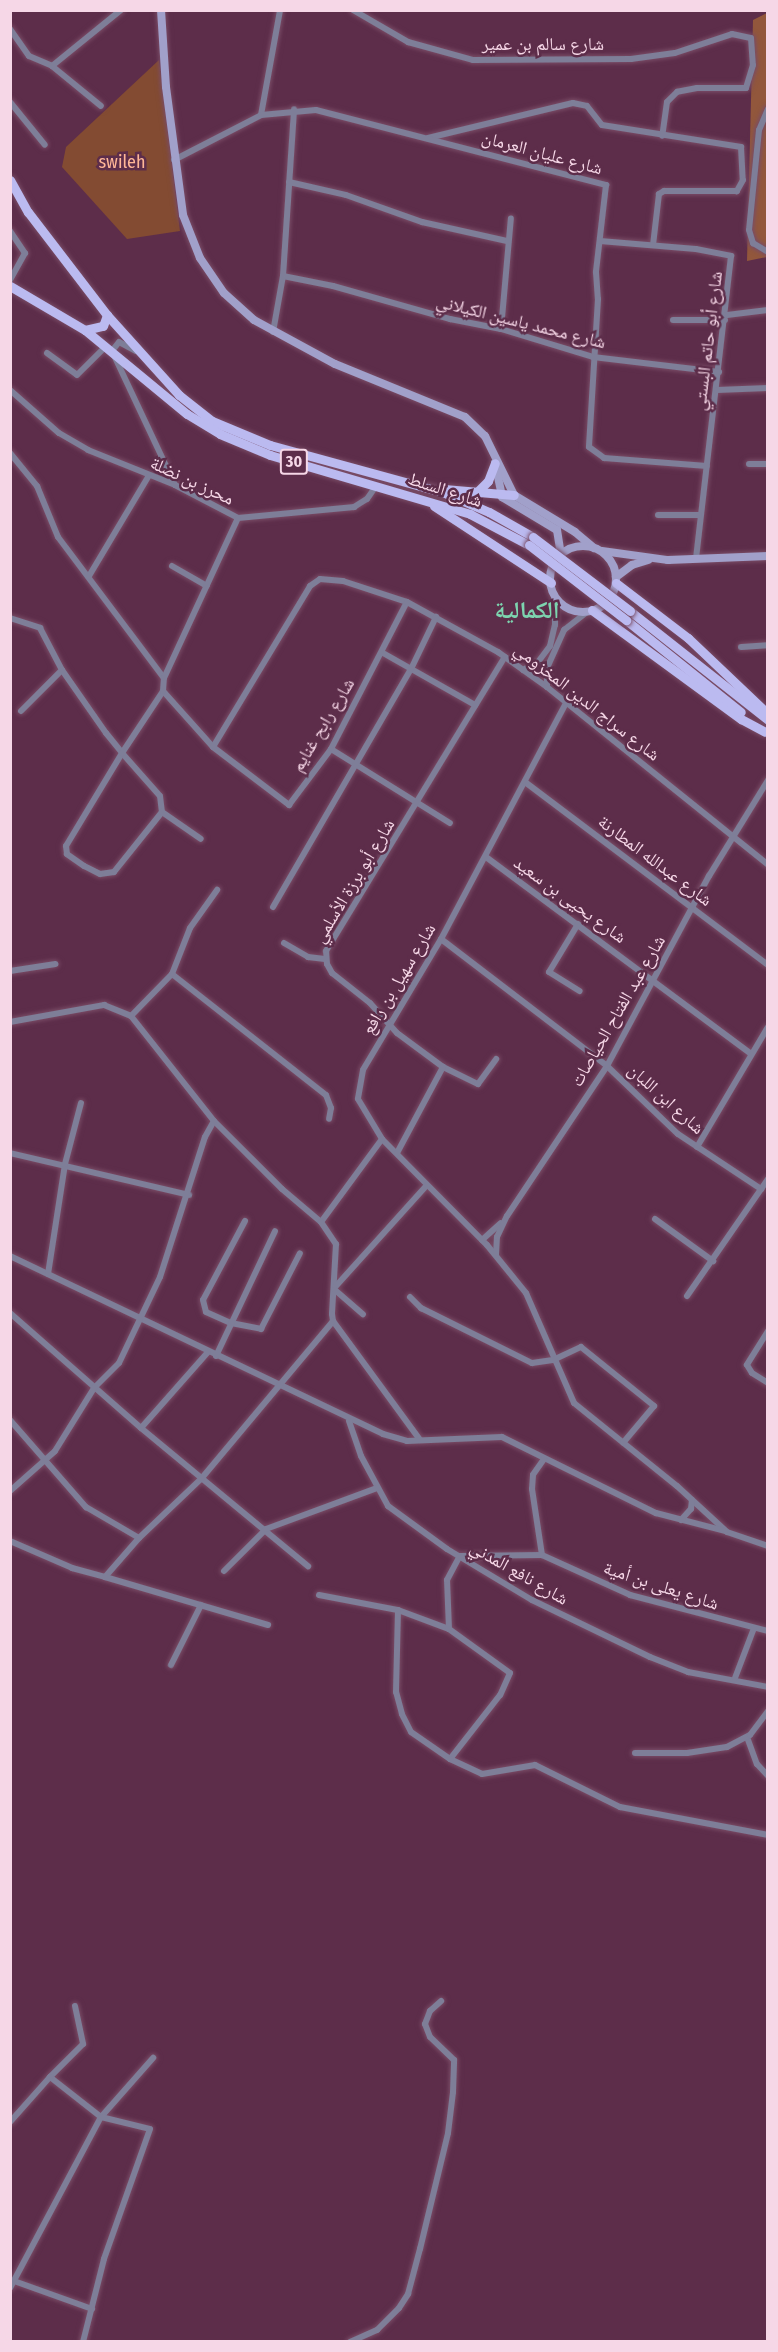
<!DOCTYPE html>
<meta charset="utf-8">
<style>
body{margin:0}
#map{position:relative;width:778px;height:2352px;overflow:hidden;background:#5d2d4a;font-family:"Fira Sans Condensed","Noto Naskh Arabic",sans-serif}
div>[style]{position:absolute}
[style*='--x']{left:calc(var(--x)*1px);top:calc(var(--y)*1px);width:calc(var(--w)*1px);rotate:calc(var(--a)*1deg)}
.green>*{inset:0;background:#834b32}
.forest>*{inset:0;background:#92573c}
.roads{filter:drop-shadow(0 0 2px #794c66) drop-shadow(0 0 2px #794c66)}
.street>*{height:6px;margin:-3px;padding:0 3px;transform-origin:3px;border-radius:3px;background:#7e7e98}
.secondary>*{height:8px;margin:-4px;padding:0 4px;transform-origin:4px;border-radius:4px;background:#a1a0ca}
.secondary>.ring{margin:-4px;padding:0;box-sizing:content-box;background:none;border:8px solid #a1a0ca;border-radius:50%}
.primary>*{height:9px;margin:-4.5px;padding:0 4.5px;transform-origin:4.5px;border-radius:4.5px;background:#bbbaf0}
.bridges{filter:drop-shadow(0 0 2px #794c66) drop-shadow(0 0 2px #794c66)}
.primary-bridge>*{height:9px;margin:-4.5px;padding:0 4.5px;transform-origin:4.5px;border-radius:4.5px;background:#bbbaf0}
span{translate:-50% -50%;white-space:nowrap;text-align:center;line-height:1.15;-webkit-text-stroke:5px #5d2d4a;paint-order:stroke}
.shield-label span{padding:2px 4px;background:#5d2d4a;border:2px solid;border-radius:4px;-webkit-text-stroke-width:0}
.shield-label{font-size:16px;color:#f6d7e7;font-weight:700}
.street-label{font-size:18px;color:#f6d7e7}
.park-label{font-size:18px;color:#ffb797}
.district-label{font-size:24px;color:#7dd4af;font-weight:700}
.frame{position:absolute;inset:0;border:12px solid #f6d7e7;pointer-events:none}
</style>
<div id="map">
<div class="green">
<i style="clip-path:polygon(159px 60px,180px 231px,127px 239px,62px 167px,66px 147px)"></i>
</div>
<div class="forest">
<i style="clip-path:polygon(767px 13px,767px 257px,747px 261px,753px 20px)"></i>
</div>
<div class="roads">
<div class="street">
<i style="--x:353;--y:10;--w:64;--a:30.2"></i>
<i style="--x:408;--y:42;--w:67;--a:15.5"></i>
<i style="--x:473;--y:60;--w:158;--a:-0.4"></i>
<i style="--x:631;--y:59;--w:44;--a:-7.8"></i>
<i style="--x:675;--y:53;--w:60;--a:-18.4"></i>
<i style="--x:732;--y:34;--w:19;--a:12"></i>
<i style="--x:751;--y:38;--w:27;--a:86"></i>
<i style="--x:753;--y:65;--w:24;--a:107"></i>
<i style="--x:746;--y:88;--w:49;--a:180"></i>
<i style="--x:697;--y:88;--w:20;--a:169"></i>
<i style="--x:677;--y:92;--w:14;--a:135"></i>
<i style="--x:667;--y:102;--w:34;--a:98"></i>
<i style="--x:10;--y:29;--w:33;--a:55"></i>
<i style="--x:29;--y:56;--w:25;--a:23"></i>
<i style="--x:52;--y:66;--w:89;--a:-39.1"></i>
<i style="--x:52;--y:66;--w:63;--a:39.2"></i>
<i style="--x:10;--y:102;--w:55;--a:50.9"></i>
<i style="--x:768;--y:109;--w:23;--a:113"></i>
<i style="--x:759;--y:130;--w:100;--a:95.7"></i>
<i style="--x:749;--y:230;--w:14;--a:73"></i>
<i style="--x:753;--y:243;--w:17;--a:31"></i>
<i style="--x:261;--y:115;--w:107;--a:-79.7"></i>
<i style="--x:428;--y:138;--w:149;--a:-13.6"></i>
<i style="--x:573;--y:103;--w:14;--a:12"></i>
<i style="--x:587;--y:106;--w:24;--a:52"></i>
<i style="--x:602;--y:125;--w:141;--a:9"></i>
<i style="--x:741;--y:147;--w:33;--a:87"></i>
<i style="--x:743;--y:180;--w:13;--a:119"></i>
<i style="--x:737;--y:191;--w:73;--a:180"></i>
<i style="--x:664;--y:191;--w:6;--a:149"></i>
<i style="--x:659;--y:194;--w:51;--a:96.7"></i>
<i style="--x:174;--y:160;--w:98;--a:-27.3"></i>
<i style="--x:261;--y:115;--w:55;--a:-5.2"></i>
<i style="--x:316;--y:110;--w:300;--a:14.5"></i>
<i style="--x:606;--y:185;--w:88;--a:96.6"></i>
<i style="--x:596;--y:272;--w:27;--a:86"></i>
<i style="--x:598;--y:299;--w:148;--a:93.5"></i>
<i style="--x:589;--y:447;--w:19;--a:36"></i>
<i style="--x:604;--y:458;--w:103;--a:4.4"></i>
<i style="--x:289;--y:182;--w:58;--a:12.8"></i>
<i style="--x:346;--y:195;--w:81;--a:19.6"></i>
<i style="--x:422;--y:222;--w:87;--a:12.6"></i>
<i style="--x:10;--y:231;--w:27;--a:56"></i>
<i style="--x:25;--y:253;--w:31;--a:119"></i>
<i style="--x:600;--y:241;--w:96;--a:4.8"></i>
<i style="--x:696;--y:249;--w:36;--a:11"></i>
<i style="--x:731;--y:256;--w:305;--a:96.6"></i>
<i style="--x:283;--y:276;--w:51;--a:11.3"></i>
<i style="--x:333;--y:286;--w:122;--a:15.8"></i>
<i style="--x:450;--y:319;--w:52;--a:11.1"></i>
<i style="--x:501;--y:329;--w:96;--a:16.9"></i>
<i style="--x:593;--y:357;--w:127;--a:6.8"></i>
<i style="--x:727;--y:315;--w:41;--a:-7"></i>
<i style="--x:673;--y:320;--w:52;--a:0"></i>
<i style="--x:501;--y:329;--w:111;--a:-84.9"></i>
<i style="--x:273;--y:332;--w:57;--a:-79.9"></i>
<i style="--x:283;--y:276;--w:167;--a:-86.2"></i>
<i style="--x:136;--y:351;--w:19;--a:-152"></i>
<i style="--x:119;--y:342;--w:11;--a:128"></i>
<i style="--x:112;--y:351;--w:148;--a:64.8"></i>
<i style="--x:47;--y:353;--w:37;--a:36"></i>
<i style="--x:77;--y:375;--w:41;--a:-45"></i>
<i style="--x:10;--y:390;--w:65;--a:41.3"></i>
<i style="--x:59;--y:433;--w:34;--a:30"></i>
<i style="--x:88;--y:450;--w:94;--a:21.9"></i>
<i style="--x:175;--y:485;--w:71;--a:27.6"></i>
<i style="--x:238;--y:518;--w:117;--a:-5.4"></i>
<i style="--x:354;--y:507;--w:15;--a:-32"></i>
<i style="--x:367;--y:499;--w:16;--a:-55"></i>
<i style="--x:717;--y:390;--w:51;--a:-2.2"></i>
<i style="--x:10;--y:453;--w:43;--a:50.7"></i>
<i style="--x:37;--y:486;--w:55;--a:67.6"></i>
<i style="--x:58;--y:537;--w:176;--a:53.1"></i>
<i style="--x:749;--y:464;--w:19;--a:0"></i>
<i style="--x:658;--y:515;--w:41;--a:0"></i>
<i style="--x:172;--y:566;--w:40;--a:29.7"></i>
<i style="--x:89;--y:576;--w:115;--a:-59.2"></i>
<i style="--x:10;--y:618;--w:32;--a:18"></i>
<i style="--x:40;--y:628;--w:47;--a:62.4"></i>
<i style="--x:741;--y:647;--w:27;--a:-4"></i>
<i style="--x:383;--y:653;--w:106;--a:29.5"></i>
<i style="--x:523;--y:670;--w:17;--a:-28"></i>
<i style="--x:538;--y:662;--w:20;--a:-53"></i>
<i style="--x:550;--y:646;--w:22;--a:-77"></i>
<i style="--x:555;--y:625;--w:30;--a:-90"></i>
<i style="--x:547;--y:687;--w:19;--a:-90"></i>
<i style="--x:547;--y:668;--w:42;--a:-65.9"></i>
<i style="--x:564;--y:630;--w:31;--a:-38"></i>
<i style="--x:163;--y:691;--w:75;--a:48.2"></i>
<i style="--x:213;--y:747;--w:96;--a:37.3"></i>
<i style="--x:289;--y:805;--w:70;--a:-53.1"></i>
<i style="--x:331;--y:749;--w:165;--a:-62.7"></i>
<i style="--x:566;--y:703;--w:267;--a:117.9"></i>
<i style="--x:441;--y:939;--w:152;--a:120.8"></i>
<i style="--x:363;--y:1070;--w:29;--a:100"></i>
<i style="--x:358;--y:1099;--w:47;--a:59"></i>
<i style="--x:382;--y:1139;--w:149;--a:45.3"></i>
<i style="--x:487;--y:1245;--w:62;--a:50.9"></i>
<i style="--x:526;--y:1293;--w:120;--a:66.4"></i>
<i style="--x:574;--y:1403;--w:132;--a:38.9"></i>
<i style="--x:677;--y:1486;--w:68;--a:42.6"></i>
<i style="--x:727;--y:1532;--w:43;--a:18.9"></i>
<i style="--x:21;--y:711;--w:58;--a:-45"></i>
<i style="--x:62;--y:670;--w:77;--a:55.1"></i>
<i style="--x:106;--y:733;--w:26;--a:51"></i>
<i style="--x:122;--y:753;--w:57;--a:48.5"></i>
<i style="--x:160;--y:796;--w:16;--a:83"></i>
<i style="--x:162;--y:812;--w:77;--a:128.7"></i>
<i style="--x:114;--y:872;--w:14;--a:172"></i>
<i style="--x:100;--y:874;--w:18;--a:-153"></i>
<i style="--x:84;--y:866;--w:21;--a:-145"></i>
<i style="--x:67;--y:854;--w:8;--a:-97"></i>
<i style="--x:66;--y:846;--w:109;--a:-58.9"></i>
<i style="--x:122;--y:753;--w:74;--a:-56.5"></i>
<i style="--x:163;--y:691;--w:13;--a:-86"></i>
<i style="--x:164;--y:678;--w:176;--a:-65.2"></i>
<i style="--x:213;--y:747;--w:188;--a:-58.9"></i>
<i style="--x:310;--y:586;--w:12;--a:-35"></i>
<i style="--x:320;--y:579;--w:23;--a:5"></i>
<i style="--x:343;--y:581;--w:67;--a:18.2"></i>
<i style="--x:407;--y:602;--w:104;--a:28.8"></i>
<i style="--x:498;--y:652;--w:60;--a:35.5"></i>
<i style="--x:547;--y:687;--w:284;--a:38.8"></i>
<i style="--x:331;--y:749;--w:140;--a:31.9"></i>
<i style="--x:525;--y:782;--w:304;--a:37"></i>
<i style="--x:162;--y:812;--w:47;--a:34.7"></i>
<i style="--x:486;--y:857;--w:330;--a:36.6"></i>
<i style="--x:273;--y:907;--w:275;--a:-59.9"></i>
<i style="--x:411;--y:669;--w:58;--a:-64.3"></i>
<i style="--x:578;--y:924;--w:56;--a:121.1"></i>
<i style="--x:549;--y:972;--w:36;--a:32"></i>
<i style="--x:441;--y:939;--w:209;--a:37.4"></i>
<i style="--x:607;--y:1066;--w:98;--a:43.8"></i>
<i style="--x:678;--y:1134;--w:100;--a:33.5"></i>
<i style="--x:284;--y:943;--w:28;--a:30"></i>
<i style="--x:308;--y:957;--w:17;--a:7"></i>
<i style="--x:10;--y:971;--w:46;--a:-8.8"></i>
<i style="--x:172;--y:974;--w:196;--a:38.2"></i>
<i style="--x:326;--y:1095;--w:14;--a:69"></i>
<i style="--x:331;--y:1108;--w:11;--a:100"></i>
<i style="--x:131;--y:1016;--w:59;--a:-45.7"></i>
<i style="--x:172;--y:974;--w:49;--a:-68.6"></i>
<i style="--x:190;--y:928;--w:47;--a:-54.6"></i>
<i style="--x:10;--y:1022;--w:96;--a:-10.3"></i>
<i style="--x:104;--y:1005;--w:29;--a:22"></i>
<i style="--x:131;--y:1016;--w:134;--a:51.7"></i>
<i style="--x:214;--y:1121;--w:96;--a:45"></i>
<i style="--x:282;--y:1189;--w:51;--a:40.2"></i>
<i style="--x:443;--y:1067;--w:39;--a:26"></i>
<i style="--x:478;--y:1084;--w:31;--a:-54"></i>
<i style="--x:382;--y:1139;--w:103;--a:126.3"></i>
<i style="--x:321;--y:1222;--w:27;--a:56"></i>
<i style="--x:336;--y:1244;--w:70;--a:93.3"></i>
<i style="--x:332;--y:1314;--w:7;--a:82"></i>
<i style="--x:333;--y:1321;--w:147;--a:53.8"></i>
<i style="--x:697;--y:1147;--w:139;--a:-59.4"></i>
<i style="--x:10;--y:1153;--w:184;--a:13.2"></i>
<i style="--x:397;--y:1153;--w:98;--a:-61.9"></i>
<i style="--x:443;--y:1067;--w:57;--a:-143.5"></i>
<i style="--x:397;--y:1033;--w:40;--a:-132"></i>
<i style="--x:370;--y:1003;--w:48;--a:-141.7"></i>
<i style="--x:332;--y:973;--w:10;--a:-119"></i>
<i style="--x:327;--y:964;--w:13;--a:-94"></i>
<i style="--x:326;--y:951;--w:344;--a:-58.7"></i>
<i style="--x:655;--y:1219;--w:72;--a:35.9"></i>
<i style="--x:245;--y:1221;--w:89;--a:118"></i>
<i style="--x:203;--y:1300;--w:12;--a:76"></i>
<i style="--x:206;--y:1312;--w:27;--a:24"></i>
<i style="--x:231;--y:1323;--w:31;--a:11"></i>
<i style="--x:261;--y:1329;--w:85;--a:-62.8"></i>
<i style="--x:482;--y:1240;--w:25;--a:-42"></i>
<i style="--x:496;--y:1255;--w:18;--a:-87"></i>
<i style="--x:497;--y:1237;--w:23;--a:-65"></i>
<i style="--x:507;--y:1216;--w:180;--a:-56.3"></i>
<i style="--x:607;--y:1066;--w:216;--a:-61.8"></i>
<i style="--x:709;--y:876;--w:113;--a:-58.4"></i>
<i style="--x:10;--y:1256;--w:413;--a:25.5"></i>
<i style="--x:383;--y:1434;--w:25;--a:16"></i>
<i style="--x:407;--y:1441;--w:95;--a:-2.4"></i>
<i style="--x:502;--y:1437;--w:172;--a:26.3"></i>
<i style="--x:656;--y:1513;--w:71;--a:14.6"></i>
<i style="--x:48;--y:1274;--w:111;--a:-81.2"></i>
<i style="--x:65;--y:1164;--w:63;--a:-75.3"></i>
<i style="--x:336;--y:1286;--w:136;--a:-48"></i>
<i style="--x:335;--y:1290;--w:37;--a:41"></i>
<i style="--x:687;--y:1296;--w:142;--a:-55.3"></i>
<i style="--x:410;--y:1297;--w:16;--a:45"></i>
<i style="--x:421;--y:1308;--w:124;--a:26.4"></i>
<i style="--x:532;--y:1363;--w:21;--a:-8"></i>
<i style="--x:553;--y:1360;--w:31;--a:-25"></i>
<i style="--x:581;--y:1347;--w:94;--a:38.9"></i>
<i style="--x:654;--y:1406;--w:48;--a:130"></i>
<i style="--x:10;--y:1313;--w:174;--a:41.3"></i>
<i style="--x:141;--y:1428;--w:217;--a:39.6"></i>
<i style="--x:768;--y:1331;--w:40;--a:122"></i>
<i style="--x:747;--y:1365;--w:9;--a:58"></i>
<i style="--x:752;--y:1373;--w:19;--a:32"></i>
<i style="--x:216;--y:1356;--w:138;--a:-64.7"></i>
<i style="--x:10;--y:1420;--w:116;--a:48.9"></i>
<i style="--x:86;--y:1507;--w:61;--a:30.3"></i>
<i style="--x:139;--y:1538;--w:86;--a:-43.6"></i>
<i style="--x:201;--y:1479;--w:206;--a:-50.1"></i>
<i style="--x:349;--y:1421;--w:37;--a:71"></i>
<i style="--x:361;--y:1456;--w:57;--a:61.6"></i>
<i style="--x:388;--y:1506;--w:73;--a:36.1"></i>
<i style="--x:447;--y:1549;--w:99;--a:31"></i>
<i style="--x:532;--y:1600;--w:131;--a:25.8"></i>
<i style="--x:650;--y:1657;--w:41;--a:21.5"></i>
<i style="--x:688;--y:1672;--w:81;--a:10.6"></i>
<i style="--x:141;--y:1428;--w:101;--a:-48.6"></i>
<i style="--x:544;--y:1459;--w:19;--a:125"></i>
<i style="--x:533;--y:1475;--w:14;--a:94"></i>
<i style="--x:532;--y:1489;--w:67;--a:81.4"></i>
<i style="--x:542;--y:1555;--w:97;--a:24.4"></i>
<i style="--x:630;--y:1595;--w:143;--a:14.6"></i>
<i style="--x:10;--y:1491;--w:60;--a:-41.6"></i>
<i style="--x:55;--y:1451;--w:74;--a:-58.2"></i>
<i style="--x:94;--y:1388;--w:35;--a:-45"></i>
<i style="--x:119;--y:1363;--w:95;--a:-64.5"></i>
<i style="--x:160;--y:1277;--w:147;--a:-72.2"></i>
<i style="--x:205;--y:1137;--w:18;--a:-61"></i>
<i style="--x:681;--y:1520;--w:15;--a:-48"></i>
<i style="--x:691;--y:1509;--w:9;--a:-84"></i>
<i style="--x:10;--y:1541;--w:68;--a:23.5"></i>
<i style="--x:72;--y:1568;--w:34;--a:15"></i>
<i style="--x:105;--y:1577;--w:52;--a:-48.9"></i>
<i style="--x:224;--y:1571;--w:59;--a:-45"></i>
<i style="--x:266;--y:1529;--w:118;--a:-20.3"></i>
<i style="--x:105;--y:1577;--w:170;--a:16.4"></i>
<i style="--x:319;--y:1595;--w:80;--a:10.8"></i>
<i style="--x:398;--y:1610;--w:54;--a:20.4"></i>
<i style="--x:449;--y:1629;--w:75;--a:35.8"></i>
<i style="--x:510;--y:1673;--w:24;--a:114"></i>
<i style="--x:500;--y:1695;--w:81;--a:128"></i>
<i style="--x:450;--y:1759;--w:47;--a:-145.3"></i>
<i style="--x:411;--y:1732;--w:20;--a:-117"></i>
<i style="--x:402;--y:1714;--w:23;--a:-105"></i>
<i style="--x:396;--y:1692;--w:82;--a:-88.6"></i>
<i style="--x:449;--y:1629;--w:49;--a:-92.3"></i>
<i style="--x:447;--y:1580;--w:27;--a:-62"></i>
<i style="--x:460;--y:1556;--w:82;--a:-0.7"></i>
<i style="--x:171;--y:1665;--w:67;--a:-63.4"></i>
<i style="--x:735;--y:1678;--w:53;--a:-69.2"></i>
<i style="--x:747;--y:1737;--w:29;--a:70"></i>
<i style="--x:757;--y:1764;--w:16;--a:47"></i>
<i style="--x:635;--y:1753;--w:52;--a:0"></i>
<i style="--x:687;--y:1753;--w:40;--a:-8.5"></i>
<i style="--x:727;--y:1747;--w:26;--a:-28"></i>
<i style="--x:750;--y:1735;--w:30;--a:-53"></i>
<i style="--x:450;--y:1759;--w:35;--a:25"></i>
<i style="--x:482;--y:1774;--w:54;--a:-9.6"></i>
<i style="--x:535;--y:1765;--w:95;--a:26.3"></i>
<i style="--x:620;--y:1807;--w:151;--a:10.7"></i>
<i style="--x:75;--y:2006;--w:39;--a:78"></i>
<i style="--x:83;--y:2044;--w:47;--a:135"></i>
<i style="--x:50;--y:2077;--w:65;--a:38.1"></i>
<i style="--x:101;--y:2117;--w:79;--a:-48.6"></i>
<i style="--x:10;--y:2122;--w:60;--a:-48.4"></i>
<i style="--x:14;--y:2281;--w:83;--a:19.7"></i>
<i style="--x:10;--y:2288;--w:194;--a:-62"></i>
<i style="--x:101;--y:2117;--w:50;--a:13.8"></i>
<i style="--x:150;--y:2129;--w:138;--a:109.5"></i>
<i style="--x:104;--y:2259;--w:86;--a:104.2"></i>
<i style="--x:350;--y:2342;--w:30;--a:-24"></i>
<i style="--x:377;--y:2330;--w:31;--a:-45"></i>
<i style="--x:399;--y:2308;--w:17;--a:-57"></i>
<i style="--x:408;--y:2294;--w:47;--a:-75.1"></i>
<i style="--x:420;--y:2249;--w:119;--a:-76.4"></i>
<i style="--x:448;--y:2133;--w:41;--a:-83"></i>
<i style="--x:453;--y:2092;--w:32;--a:-88"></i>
<i style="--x:454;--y:2060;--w:33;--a:-136"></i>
<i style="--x:430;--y:2037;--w:14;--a:-111"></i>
<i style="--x:425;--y:2024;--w:14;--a:-69"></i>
<i style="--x:430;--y:2011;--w:15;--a:-42"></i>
</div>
<div class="secondary">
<i style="--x:161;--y:10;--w:77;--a:86.3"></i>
<i style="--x:166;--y:87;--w:129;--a:82.4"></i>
<i style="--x:183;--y:215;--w:46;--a:68.4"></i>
<i style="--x:200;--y:258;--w:42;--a:55.6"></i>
<i style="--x:224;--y:293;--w:40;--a:42"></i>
<i style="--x:254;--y:320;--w:92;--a:28.5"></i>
<i style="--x:335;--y:364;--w:140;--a:22.2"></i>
<i style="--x:465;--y:417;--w:28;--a:44"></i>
<i style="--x:485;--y:436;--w:66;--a:63.8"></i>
<i style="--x:514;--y:495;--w:71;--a:31.2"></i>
<i style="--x:575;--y:532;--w:25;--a:40"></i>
<i style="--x:495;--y:463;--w:35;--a:78"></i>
<i style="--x:502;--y:497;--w:64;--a:31"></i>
<i style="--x:557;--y:530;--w:25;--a:81"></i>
<i class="ring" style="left:550px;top:546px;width:58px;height:58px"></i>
<i style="--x:602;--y:551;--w:67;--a:7.8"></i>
<i style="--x:668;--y:560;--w:100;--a:-2.3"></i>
<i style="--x:616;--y:577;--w:20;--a:-37"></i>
<i style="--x:632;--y:565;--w:17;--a:-17"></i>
</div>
<div class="primary">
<i style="--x:10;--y:180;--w:37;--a:61"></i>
<i style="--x:28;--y:212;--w:130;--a:52.5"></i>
<i style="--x:107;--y:315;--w:108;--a:48"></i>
<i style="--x:179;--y:395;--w:42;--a:38.2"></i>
<i style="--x:212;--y:421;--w:63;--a:22.5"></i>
<i style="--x:270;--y:445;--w:181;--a:15.3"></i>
<i style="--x:445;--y:493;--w:48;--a:23.4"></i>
<i style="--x:489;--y:512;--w:51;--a:29.6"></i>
<i style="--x:10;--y:286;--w:87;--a:30.4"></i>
<i style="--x:85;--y:330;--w:132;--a:39.5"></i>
<i style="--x:187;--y:414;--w:39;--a:31"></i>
<i style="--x:220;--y:434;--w:54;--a:22.8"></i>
<i style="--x:270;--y:455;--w:209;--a:16.4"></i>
<i style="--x:470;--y:514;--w:67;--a:27.7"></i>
<i style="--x:85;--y:330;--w:18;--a:-13"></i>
<i style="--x:103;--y:326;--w:12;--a:-70"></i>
<i style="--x:444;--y:489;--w:70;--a:4.9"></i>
<i style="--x:476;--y:493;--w:17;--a:-45"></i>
<i style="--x:488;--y:481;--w:19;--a:-69"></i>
<i style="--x:434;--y:506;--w:140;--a:33.3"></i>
<i style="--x:616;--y:583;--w:91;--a:37.4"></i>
<i style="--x:688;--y:638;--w:110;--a:43.5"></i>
<i style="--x:592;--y:610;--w:185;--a:36.2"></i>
<i style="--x:741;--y:719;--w:27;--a:28"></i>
<i style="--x:630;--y:611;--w:176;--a:38.3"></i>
<i style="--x:626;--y:620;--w:147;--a:38.7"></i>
</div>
</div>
<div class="bridges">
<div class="primary-bridge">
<i style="--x:533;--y:537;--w:122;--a:37.3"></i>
<i style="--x:529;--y:545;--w:123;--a:37.7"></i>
</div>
</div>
<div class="shield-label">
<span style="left:294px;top:462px">30</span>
</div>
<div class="street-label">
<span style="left:543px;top:44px">شارع سالم بن عمير</span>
<span style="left:542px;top:153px;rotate:15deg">شارع عليان العرمان</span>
<span style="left:521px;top:322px;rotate:14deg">شارع محمد ياسين الكيلاني</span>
<span style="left:708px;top:341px;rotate:-83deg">شارع أبو حاتم البستي</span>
<span style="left:192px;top:481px;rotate:25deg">محرز بن نضلة</span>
<span style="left:445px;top:490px;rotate:18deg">شارع السلط</span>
<span style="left:587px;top:702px;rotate:38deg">شارع سراج الدين المخزومي</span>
<span style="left:323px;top:725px;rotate:-59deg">شارع رابح غنايم</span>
<span style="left:655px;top:861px;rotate:37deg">شارع عبدالله المطارنة</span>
<span style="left:354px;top:881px;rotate:-59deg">شارع أبو برزة الأسلمي</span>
<span style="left:570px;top:900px;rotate:36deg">شارع يحيى بن سعيد</span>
<span style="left:399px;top:979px;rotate:-59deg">شارع سهيل بن رافع</span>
<span style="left:618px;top:1011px;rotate:-60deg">شارع عبد الفتاح الحياصات</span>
<span style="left:666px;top:1099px;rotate:42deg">شارع ابن اللبان</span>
<span style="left:519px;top:1573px;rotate:30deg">شارع نافع المدني</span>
<span style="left:661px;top:1586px;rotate:18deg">شارع يعلى بن أمية</span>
</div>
<div class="park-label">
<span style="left:122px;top:162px">swileh</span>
</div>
<div class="district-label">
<span style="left:527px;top:611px">الكمالية</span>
</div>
<div class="frame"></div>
</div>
